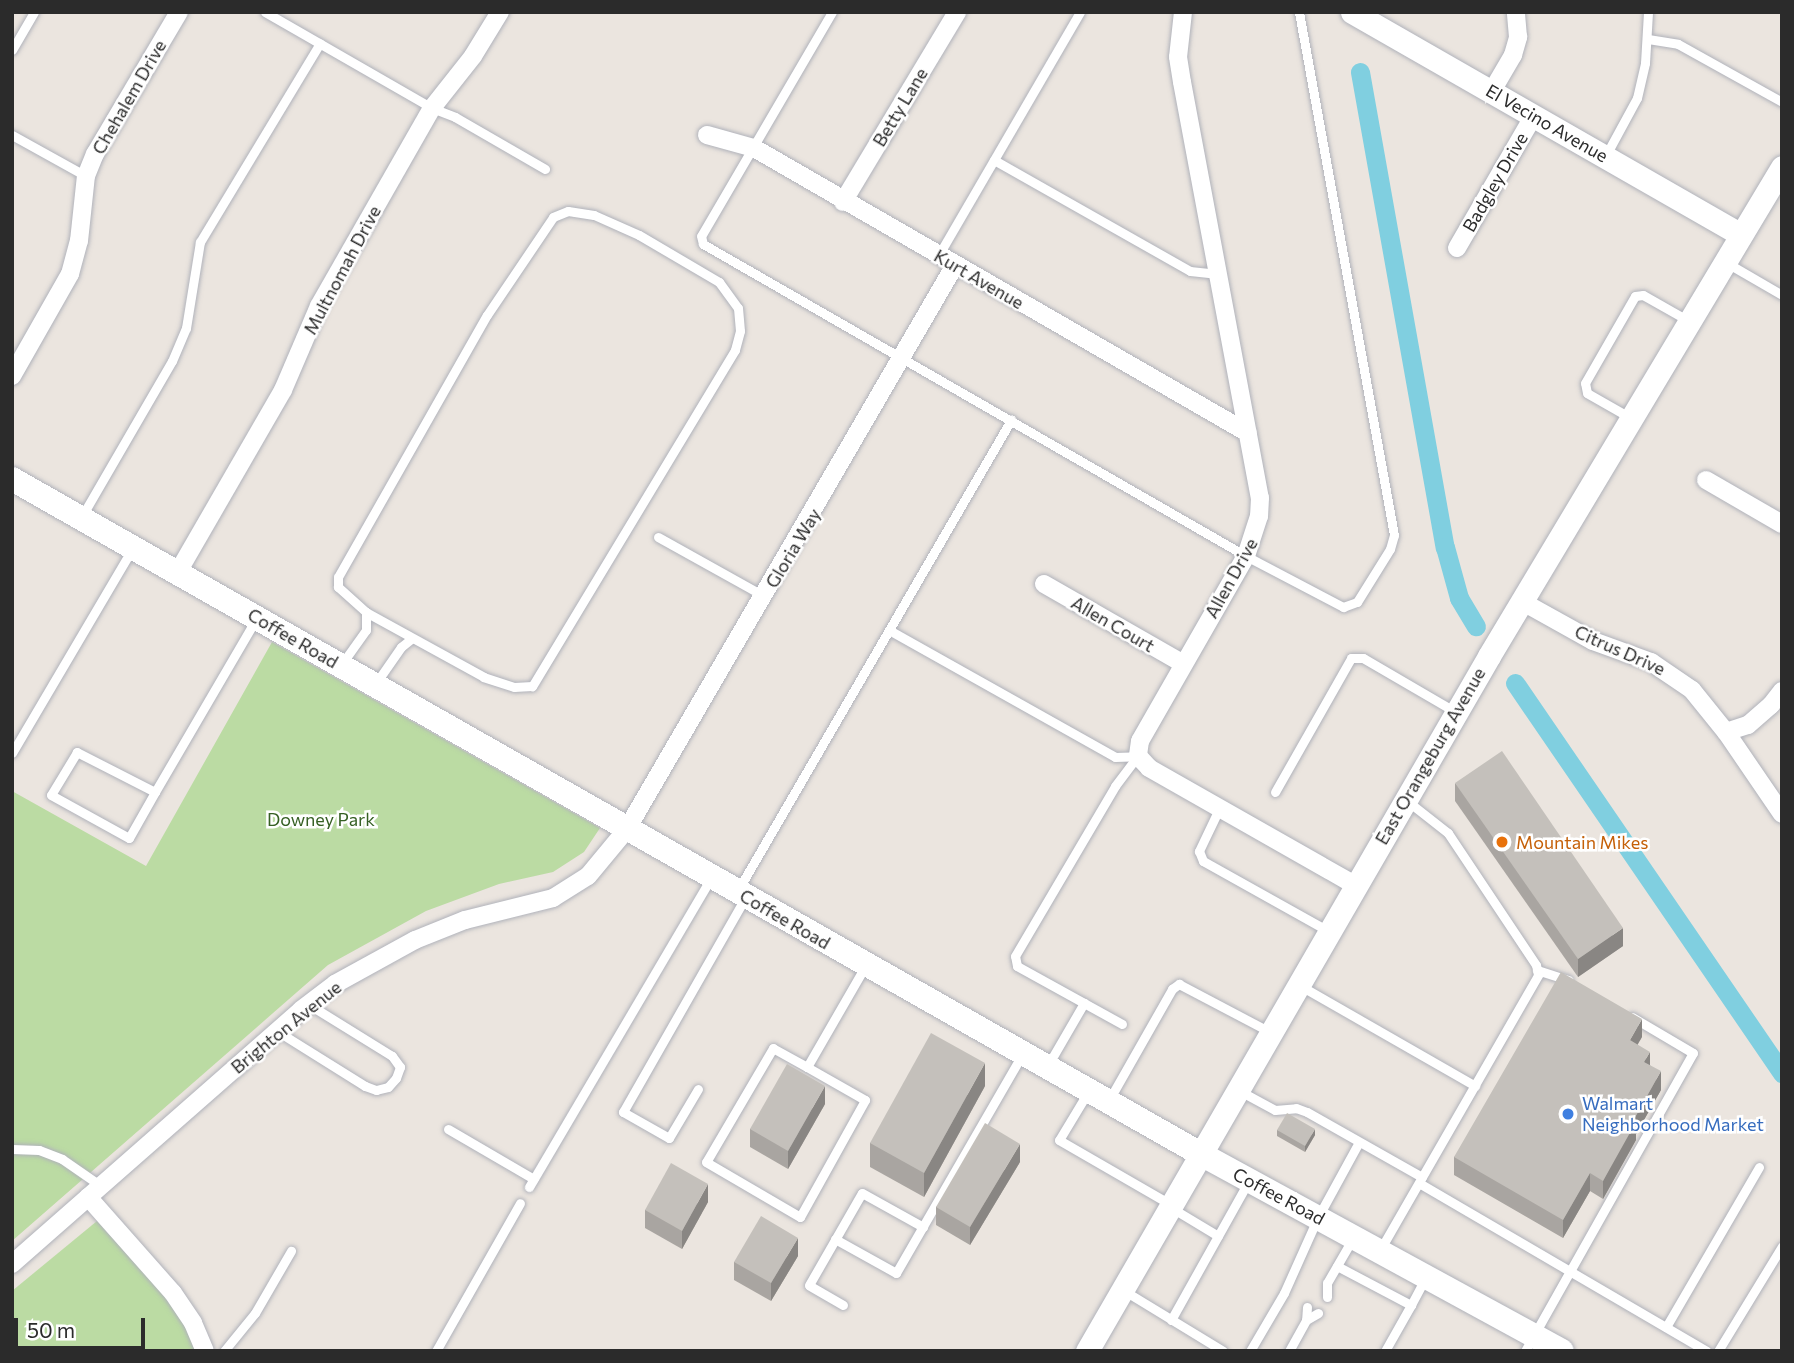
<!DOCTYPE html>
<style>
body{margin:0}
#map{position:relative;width:1794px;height:1363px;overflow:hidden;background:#ebe5df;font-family:Commissioner,sans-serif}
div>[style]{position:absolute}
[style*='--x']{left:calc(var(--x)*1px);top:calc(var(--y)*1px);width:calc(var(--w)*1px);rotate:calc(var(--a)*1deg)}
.green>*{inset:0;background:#bbdba3}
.canal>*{height:19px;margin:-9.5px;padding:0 9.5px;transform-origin:9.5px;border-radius:9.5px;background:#80cfe0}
.roads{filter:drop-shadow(0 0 2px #b0b2ba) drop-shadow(0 0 2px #b0b2ba)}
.service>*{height:9px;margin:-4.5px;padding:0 4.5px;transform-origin:4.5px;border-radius:4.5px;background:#fff}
.minor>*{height:18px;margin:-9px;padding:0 9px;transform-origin:9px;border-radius:9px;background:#fff}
.tertiary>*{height:23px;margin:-11.5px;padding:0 11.5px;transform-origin:11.5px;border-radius:11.5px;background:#fff}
.secondary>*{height:24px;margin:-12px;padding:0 12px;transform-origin:12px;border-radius:12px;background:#fff}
.wall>*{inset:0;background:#a9a5a1}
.shaded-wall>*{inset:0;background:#898683}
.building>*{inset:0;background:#c4c0bb}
.dots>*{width:19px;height:19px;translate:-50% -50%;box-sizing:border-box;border:4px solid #fff;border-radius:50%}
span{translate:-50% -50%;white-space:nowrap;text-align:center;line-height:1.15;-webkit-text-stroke:5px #fff;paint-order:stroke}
.street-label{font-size:18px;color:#2b2b2b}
.park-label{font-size:18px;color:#366024}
.food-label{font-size:18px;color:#c56008}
.left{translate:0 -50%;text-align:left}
.shop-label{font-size:18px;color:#366cbe}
.frame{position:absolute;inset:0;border:14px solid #2b2b2b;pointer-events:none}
.scale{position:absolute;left:14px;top:1318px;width:131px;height:32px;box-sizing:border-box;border:4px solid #2b2b2b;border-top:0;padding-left:9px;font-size:21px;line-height:24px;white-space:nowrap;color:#2b2b2b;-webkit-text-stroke:5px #fff;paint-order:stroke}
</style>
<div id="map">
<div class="green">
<i style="clip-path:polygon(272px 642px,600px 828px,584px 852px,553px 872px,499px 884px,426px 911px,328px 965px,12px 1241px,12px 791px,146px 866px)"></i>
<i style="clip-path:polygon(97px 1221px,181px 1313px,200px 1351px,12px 1351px,12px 1291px)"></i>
</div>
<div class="canal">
<i style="--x:1360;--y:72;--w:483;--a:79.9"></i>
<i style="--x:1445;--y:547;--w:53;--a:74.6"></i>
<i style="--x:1459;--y:598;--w:33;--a:59"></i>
<i style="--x:1515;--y:683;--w:473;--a:55.6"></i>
</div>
<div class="roads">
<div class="service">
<i style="--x:265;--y:12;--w:193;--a:29.9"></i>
<i style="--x:432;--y:108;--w:25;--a:21"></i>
<i style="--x:455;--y:117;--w:104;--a:30"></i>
<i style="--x:832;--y:12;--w:259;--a:120.3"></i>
<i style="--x:701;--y:236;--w:8;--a:76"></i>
<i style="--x:703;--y:244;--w:626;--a:29.88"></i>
<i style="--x:1246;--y:556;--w:110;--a:27.7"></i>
<i style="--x:1343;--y:607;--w:15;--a:-20"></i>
<i style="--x:1357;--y:602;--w:62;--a:-58.1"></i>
<i style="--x:1390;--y:549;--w:15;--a:-74"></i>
<i style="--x:1394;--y:535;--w:532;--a:-100.3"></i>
<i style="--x:1648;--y:39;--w:30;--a:9"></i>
<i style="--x:1678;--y:44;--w:119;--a:29.1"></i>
<i style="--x:12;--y:50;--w:44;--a:-59.9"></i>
<i style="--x:12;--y:135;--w:85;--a:29"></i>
<i style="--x:1606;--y:155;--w:65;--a:-61.5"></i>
<i style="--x:1637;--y:98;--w:36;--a:-77"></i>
<i style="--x:1645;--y:63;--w:51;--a:-86.6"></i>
<i style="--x:994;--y:160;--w:225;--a:29.5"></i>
<i style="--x:1190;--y:271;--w:28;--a:6"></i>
<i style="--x:568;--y:211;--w:26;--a:9"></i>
<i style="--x:594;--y:215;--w:49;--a:24"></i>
<i style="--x:639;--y:235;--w:93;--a:30.4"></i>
<i style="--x:719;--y:282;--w:32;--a:54"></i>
<i style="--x:738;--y:308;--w:23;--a:85"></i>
<i style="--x:740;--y:331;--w:20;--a:105"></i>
<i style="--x:735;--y:350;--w:393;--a:121.1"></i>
<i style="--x:532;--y:686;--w:18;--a:177"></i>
<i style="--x:514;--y:687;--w:32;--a:-162"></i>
<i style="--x:484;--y:677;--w:135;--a:-151.2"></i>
<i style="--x:366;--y:612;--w:38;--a:-138"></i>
<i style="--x:338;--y:587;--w:10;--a:-90"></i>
<i style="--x:338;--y:577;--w:301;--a:-60.4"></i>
<i style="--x:487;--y:315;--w:118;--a:-56"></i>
<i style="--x:553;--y:217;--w:16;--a:-22"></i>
<i style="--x:938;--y:256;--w:282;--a:-59.8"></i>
<i style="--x:1727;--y:263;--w:64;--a:30.2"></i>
<i style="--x:1629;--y:417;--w:48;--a:-150.3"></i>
<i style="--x:1587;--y:393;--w:10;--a:-101"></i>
<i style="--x:1585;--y:383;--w:100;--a:-60.1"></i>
<i style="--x:1635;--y:296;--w:8;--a:-7"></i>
<i style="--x:1643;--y:295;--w:53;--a:29.5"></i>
<i style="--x:82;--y:516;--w:179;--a:-59.9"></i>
<i style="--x:172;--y:361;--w:36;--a:-67"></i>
<i style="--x:186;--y:328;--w:87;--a:-80.8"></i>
<i style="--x:200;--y:242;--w:232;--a:-58.9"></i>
<i style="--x:658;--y:537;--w:121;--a:29.1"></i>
<i style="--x:889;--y:630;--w:259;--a:29.3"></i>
<i style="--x:1115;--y:757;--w:23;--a:-2"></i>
<i style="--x:341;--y:665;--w:43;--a:-54.5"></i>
<i style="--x:366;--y:630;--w:18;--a:-90"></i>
<i style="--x:376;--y:683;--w:44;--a:-55.2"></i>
<i style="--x:401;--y:647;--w:14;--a:-39"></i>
<i style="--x:12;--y:753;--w:237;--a:-59.5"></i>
<i style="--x:155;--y:792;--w:88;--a:-152.9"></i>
<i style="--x:77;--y:752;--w:50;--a:121.2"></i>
<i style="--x:51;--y:795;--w:89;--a:28.9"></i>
<i style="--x:129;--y:838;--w:53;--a:-60.5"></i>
<i style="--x:155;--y:792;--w:200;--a:-59.7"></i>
<i style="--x:1275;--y:792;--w:154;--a:-60.4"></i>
<i style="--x:1351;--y:658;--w:12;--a:0"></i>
<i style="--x:1363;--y:658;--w:105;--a:30.2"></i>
<i style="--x:1219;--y:809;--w:47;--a:115.5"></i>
<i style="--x:1199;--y:851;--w:11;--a:68"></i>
<i style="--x:1203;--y:861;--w:143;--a:29.2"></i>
<i style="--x:738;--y:890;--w:544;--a:-59.85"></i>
<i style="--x:1537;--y:970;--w:33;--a:18"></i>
<i style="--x:1299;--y:985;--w:203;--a:29.8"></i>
<i style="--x:1122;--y:1024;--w:120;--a:-151.1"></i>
<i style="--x:1017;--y:966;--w:10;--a:-101"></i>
<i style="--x:1015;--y:956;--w:197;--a:-59.5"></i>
<i style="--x:1115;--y:786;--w:38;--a:-53"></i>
<i style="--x:277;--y:1031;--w:104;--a:32"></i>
<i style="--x:365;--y:1086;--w:12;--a:20"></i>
<i style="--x:376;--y:1090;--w:12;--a:-14"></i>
<i style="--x:388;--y:1087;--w:12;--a:-48"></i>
<i style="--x:396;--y:1078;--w:12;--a:-70"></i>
<i style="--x:400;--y:1067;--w:14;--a:-126"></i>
<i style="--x:392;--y:1056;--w:99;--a:-148.2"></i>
<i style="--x:1048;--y:1065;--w:72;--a:-59.9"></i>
<i style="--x:807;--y:1067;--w:39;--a:-151"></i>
<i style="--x:773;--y:1048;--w:132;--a:120.4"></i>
<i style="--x:706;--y:1162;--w:109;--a:30.3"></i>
<i style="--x:800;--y:1217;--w:134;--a:-60.9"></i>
<i style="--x:865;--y:1100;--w:67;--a:-150.4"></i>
<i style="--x:807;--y:1067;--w:118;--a:-60"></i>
<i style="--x:698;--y:1089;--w:57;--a:120.6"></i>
<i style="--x:669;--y:1138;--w:53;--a:-150.5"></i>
<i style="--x:623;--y:1112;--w:246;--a:-60.3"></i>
<i style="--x:1238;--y:1090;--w:42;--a:28.4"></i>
<i style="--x:1275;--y:1110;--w:21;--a:-5"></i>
<i style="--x:1296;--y:1108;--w:12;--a:20"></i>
<i style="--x:1307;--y:1112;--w:132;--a:29.5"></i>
<i style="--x:1088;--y:1092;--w:56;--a:121.1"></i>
<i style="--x:1059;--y:1140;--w:128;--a:30"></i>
<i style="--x:1109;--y:1100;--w:128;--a:-60.4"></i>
<i style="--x:1172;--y:989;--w:9;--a:-36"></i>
<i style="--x:1179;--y:984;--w:103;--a:27.8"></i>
<i style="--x:448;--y:1129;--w:99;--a:30.2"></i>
<i style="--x:12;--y:1149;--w:27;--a:2"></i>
<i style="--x:39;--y:1150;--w:25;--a:21"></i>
<i style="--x:62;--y:1159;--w:47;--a:34.7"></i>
<i style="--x:1419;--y:1183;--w:333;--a:30.3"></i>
<i style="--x:529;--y:1187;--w:359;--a:-59.5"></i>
<i style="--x:1170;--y:1207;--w:56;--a:31.1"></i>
<i style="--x:835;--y:1239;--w:70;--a:29.1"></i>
<i style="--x:896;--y:1273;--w:252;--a:-60"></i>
<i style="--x:1380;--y:1250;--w:317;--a:-60.1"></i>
<i style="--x:1538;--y:975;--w:10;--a:-101"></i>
<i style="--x:1536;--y:965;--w:159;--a:-123.7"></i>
<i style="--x:1448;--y:833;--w:53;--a:-141.8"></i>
<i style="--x:1337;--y:1266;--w:84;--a:27.8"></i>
<i style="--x:1411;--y:1305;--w:53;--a:119.5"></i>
<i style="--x:1123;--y:1290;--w:117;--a:31.4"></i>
<i style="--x:1327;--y:1297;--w:14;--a:-90"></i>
<i style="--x:1327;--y:1283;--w:52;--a:-60"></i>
<i style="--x:843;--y:1305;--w:39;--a:-150"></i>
<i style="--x:809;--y:1285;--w:106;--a:-60.1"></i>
<i style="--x:862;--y:1193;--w:70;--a:29.1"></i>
<i style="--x:1411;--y:1305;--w:32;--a:-62"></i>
<i style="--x:1307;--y:1307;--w:13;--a:94"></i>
<i style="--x:1306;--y:1320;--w:14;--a:-30"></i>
<i style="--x:1171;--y:1320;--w:158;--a:-60.8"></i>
<i style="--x:1666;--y:1327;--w:185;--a:-59.8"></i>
<i style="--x:224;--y:1351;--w:49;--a:-50.8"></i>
<i style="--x:255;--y:1313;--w:72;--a:-59.9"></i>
<i style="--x:436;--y:1351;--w:170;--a:-60.4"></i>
<i style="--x:1250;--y:1351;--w:67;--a:-59.6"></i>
<i style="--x:1284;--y:1293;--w:83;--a:-65.9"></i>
<i style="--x:1318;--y:1217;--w:85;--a:-61.3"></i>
<i style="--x:1289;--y:1351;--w:35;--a:-61"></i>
<i style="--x:1525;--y:1351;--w:342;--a:-60.6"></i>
<i style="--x:1693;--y:1053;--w:71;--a:-149.5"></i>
<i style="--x:1718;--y:1351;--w:123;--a:-58.6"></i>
</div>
<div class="minor">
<i style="--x:1183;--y:12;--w:45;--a:96.3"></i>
<i style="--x:1178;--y:57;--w:25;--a:81"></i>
<i style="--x:1182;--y:82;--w:423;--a:79.4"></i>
<i style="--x:1260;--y:498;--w:18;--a:93"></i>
<i style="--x:1259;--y:516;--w:42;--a:108"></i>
<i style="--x:1246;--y:556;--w:213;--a:119.8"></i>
<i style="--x:1140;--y:741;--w:15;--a:98"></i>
<i style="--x:1138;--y:756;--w:16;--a:47"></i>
<i style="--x:1149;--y:768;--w:237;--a:29.6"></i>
<i style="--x:1492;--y:91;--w:42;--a:-59.7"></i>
<i style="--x:1513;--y:55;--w:19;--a:-74"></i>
<i style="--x:1518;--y:37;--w:25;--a:-95"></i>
<i style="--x:707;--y:135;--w:49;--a:15.5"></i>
<i style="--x:754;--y:148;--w:570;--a:29.98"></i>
<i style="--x:843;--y:202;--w:222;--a:-59"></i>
<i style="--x:1457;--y:248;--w:154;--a:-59.9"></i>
<i style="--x:12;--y:376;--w:117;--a:-60.4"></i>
<i style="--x:70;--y:274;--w:34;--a:-75"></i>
<i style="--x:79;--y:241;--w:65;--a:-83.9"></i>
<i style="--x:86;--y:176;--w:24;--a:-68"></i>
<i style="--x:95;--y:154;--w:165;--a:-59.4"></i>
<i style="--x:1706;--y:480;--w:88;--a:30.1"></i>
<i style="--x:178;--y:572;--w:210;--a:-60"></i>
<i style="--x:283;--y:390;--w:91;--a:-66.8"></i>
<i style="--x:319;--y:306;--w:228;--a:-60.3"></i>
<i style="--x:432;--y:108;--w:66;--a:-51.7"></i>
<i style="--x:473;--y:56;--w:52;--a:-58.5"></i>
<i style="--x:1044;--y:584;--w:159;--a:29.8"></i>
<i style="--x:1521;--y:601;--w:82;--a:29.1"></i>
<i style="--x:1593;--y:641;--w:62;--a:19.9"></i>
<i style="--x:1651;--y:662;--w:50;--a:34.3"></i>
<i style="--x:1692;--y:690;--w:54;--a:51"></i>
<i style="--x:1726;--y:732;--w:99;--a:55.7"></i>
<i style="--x:1726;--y:732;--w:23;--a:-18"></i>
<i style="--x:1748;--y:725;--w:30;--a:-41"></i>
<i style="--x:1771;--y:705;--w:18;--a:-52"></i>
<i style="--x:88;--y:1197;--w:128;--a:48.5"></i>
<i style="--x:173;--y:1293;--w:36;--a:56"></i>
<i style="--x:193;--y:1323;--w:30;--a:67"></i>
<i style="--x:12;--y:1264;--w:385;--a:-41.3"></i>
<i style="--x:301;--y:1010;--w:43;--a:-37.4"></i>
<i style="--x:335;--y:984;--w:91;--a:-28.8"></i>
<i style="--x:415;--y:940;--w:54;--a:-21.8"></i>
<i style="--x:465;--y:920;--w:91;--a:-14"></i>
<i style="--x:553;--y:898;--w:41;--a:-32.2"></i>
<i style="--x:588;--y:876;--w:61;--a:-50.3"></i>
<i style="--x:627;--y:829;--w:652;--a:-59.82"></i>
</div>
<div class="tertiary">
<i style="--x:1352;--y:12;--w:448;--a:29.8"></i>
<i style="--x:1087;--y:1351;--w:803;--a:-59.95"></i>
<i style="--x:1489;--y:656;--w:570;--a:-59.07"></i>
</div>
<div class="secondary">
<i style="--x:12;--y:479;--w:1365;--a:29.59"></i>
<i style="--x:1199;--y:1153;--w:413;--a:28.6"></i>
</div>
</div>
<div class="wall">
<i style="clip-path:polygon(1455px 783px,1623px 946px,1578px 977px,1455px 801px)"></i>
<i style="clip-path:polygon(1642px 1037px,1637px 1044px,1650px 1065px,1661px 1090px,1636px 1134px,1636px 1140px,1603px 1199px,1590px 1191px,1563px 1238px,1454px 1175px,1454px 1157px)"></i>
<i style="clip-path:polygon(985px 1086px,924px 1197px,870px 1167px,870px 1143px)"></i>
<i style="clip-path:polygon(825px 1104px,788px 1169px,750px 1147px,750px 1129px)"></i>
<i style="clip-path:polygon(1277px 1130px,1315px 1135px,1305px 1152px,1277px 1136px)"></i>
<i style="clip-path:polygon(1020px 1162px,970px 1245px,936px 1225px,936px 1207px)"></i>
<i style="clip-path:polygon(708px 1202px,682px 1249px,645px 1228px,645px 1210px)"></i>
<i style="clip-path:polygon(798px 1256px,771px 1301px,734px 1280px,734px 1262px)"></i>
</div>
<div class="shaded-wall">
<i style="clip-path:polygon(1623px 928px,1623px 946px,1578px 977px,1578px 959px)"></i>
<i style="clip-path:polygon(1642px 1019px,1642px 1037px,1630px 1058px,1630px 1040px)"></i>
<i style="clip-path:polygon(1650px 1052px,1650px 1070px,1644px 1062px)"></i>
<i style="clip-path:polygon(985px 1063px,985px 1086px,924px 1197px,924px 1173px)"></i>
<i style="clip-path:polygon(1661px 1071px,1661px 1090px,1636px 1134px,1636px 1140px,1603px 1199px,1603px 1181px,1633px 1121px)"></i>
<i style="clip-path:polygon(825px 1086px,825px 1104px,788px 1169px,788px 1151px)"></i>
<i style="clip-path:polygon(1315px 1129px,1315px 1135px,1305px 1152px,1305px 1146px)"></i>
<i style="clip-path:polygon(1020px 1144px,1020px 1162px,970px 1245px,970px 1227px)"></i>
<i style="clip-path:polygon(1590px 1173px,1590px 1191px,1563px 1238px,1563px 1220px)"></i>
<i style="clip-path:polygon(708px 1184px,708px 1202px,682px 1249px,682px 1231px)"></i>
<i style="clip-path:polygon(798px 1238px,798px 1256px,771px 1301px,771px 1283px)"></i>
</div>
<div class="building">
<i style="clip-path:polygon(1502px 751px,1623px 928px,1578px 959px,1455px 783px)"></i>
<i style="clip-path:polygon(1561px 972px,1642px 1019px,1630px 1040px,1650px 1052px,1644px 1062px,1661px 1071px,1633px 1121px,1636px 1122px,1603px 1181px,1590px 1173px,1563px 1220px,1454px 1157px)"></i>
<i style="clip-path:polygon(931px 1033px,985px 1063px,924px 1173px,870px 1143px)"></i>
<i style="clip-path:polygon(787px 1064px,825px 1086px,788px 1151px,750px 1129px)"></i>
<i style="clip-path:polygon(1287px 1113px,1315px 1129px,1305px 1146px,1277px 1130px)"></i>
<i style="clip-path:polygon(985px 1123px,1020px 1144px,970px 1227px,936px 1207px)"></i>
<i style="clip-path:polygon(671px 1163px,708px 1184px,682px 1231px,645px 1210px)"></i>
<i style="clip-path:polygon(761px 1216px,798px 1238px,771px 1283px,734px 1262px)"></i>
</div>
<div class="dots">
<i style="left:1502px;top:842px;background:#e8710a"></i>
<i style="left:1568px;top:1114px;background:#3f7fe0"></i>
</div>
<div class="street-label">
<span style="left:129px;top:97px;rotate:-60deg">Chehalem Drive</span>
<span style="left:900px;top:107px;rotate:-59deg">Betty Lane</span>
<span style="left:1547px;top:123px;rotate:30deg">El Vecino Avenue</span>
<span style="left:1495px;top:182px;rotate:-60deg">Badgley Drive</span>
<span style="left:342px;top:270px;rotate:-62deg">Multnomah Drive</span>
<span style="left:979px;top:279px;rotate:30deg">Kurt Avenue</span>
<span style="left:793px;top:548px;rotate:-59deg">Gloria Way</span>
<span style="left:1231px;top:578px;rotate:-61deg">Allen Drive</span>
<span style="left:1113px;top:624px;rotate:30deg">Allen Court</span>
<span style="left:293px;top:638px;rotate:30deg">Coffee Road</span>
<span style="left:1620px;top:650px;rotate:24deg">Citrus Drive</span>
<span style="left:1430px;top:756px;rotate:-60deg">East Orangeburg Avenue</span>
<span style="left:785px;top:919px;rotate:30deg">Coffee Road</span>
<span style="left:286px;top:1027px;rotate:-39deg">Brighton Avenue</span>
<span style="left:1279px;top:1196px;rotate:28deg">Coffee Road</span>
</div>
<div class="park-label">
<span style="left:321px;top:819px">Downey Park</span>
</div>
<div class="food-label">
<span class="left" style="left:1516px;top:842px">Mountain Mikes</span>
</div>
<div class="shop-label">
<span class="left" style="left:1582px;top:1114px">Walmart<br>Neighborhood Market</span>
</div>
<div class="frame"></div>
<div class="scale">50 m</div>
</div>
